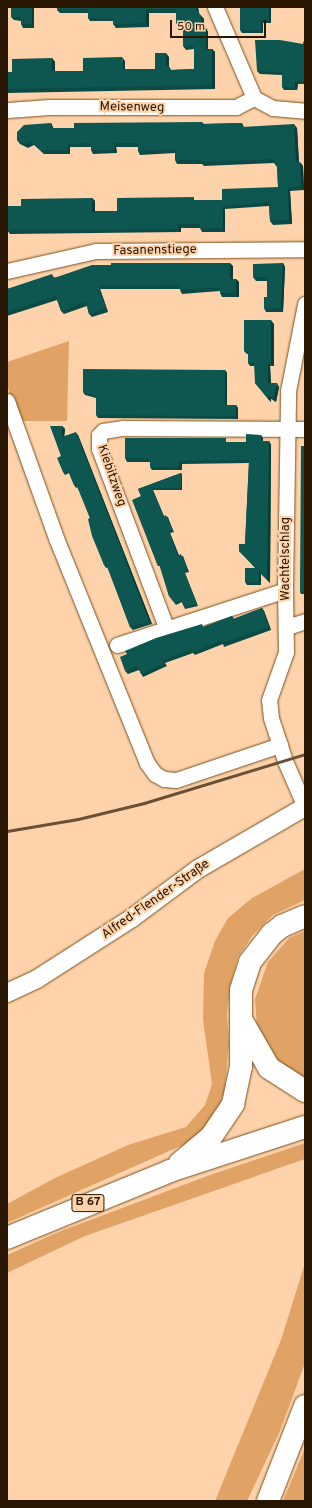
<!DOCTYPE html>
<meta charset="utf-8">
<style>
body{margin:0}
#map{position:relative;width:312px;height:1508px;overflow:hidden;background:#fed3ab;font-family:Overpass,sans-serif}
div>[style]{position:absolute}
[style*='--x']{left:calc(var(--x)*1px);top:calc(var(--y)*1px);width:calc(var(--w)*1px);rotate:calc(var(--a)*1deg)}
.green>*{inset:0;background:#e0a365}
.roads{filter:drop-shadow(0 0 1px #7b4e1b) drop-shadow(0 0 1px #7b4e1b)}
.minor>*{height:15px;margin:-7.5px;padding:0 7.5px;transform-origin:7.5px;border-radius:7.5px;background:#fff}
.tertiary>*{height:18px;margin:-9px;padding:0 9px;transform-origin:9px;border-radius:9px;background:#fff}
.trunk>*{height:22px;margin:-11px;padding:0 11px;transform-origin:11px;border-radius:11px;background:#fff}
.rail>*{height:3px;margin:-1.5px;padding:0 1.5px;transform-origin:1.5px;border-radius:1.5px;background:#6b5036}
.wall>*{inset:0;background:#0c4b45}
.shaded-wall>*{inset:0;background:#0a3d38}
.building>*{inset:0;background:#0e5750}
span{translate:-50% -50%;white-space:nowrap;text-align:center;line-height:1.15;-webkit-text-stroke:4px #fed3ab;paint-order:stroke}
.shield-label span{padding:1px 3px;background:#fed3ab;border:1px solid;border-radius:3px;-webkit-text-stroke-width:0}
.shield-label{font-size:12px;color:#2a1703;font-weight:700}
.street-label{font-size:13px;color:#2a1703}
.frame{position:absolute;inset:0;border:8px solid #2a1703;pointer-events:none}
.scale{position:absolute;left:170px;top:20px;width:96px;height:18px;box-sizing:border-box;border:2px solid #2a1703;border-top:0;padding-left:5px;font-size:12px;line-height:14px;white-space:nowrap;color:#2a1703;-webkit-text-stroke:3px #fed3ab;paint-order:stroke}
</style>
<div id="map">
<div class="green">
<i style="clip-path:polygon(69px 341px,67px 421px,19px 421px,7px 385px,7px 362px)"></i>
<i style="clip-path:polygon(305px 869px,305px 900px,273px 915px,253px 935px,238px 957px,230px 986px,227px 1015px,229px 1042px,225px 1088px,218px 1111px,208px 1126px,185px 1144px,7px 1223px,7px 1204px,55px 1178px,128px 1145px,186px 1127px,205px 1105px,212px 1084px,203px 1020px,204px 973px,215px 941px,228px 918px,252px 898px)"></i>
<i style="clip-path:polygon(305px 931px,305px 1079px,280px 1063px,269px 1053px,257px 1029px,255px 999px,268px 962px,289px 938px)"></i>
<i style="clip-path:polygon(305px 1143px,305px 1159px,85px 1236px,7px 1273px,7px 1255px,61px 1231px,210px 1175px)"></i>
<i style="clip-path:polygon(305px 1263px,305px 1363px,280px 1431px,247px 1501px,215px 1501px,281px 1340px)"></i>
<i style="clip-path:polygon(305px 1448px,305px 1501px,283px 1501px)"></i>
</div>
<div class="roads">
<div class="minor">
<i style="--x:215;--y:7;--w:99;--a:66.8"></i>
<i style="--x:254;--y:98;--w:21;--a:28"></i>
<i style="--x:273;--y:108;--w:32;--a:5"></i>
<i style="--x:8;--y:110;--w:41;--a:-4.2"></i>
<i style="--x:49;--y:107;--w:187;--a:0"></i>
<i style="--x:236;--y:107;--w:20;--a:-27"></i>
<i style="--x:7;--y:271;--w:91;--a:-12.7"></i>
<i style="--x:96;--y:251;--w:209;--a:-0.5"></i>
<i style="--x:7;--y:401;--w:145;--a:70.3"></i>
<i style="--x:56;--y:538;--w:243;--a:68"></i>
<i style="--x:147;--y:763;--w:14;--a:54"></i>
<i style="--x:155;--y:774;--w:10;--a:29"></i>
<i style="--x:164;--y:779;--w:12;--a:5"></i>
<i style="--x:176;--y:780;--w:110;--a:-18.6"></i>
<i style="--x:166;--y:627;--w:190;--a:-110.6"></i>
<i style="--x:99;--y:449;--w:14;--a:-90"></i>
<i style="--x:99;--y:435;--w:6;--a:-45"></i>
<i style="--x:103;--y:431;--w:20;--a:-9"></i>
<i style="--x:123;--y:428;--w:182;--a:0.3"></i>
<i style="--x:287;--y:627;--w:19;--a:-18"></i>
<i style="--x:117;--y:645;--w:177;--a:-18.1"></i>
<i style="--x:305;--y:807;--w:50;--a:-113.5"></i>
<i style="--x:285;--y:761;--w:45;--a:-108"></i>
<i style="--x:271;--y:718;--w:18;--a:-96"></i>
<i style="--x:269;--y:700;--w:51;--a:-70.5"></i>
<i style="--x:286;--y:652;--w:62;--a:-90.9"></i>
<i style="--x:285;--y:590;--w:199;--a:-89.1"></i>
<i style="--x:288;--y:391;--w:89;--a:-78.9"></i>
</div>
<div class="tertiary">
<i style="--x:7;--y:993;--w:33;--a:-25"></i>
<i style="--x:37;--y:979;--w:113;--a:-32.7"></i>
<i style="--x:132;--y:918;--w:82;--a:-36.6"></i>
<i style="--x:198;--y:869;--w:124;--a:-30.1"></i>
</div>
<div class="trunk">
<i style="--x:242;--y:1021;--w:54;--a:60.1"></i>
<i style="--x:269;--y:1068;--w:43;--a:32.6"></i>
<i style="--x:180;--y:1163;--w:40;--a:-40"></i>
<i style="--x:211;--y:1137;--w:40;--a:-56"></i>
<i style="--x:233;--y:1104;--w:38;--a:-78"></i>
<i style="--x:241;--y:1067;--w:77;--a:-90"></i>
<i style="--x:241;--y:990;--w:29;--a:-72"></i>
<i style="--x:250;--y:962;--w:36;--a:-52"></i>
<i style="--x:272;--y:934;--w:13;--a:-39"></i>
<i style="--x:282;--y:926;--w:25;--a:-23"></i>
<i style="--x:7;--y:1238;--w:176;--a:-22.3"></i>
<i style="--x:170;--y:1171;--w:142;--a:-18.1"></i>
<i style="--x:268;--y:1501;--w:102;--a:-68.7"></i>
</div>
</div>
<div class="rail">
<i style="--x:7;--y:831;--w:72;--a:-9.6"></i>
<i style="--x:78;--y:819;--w:68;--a:-13.6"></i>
<i style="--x:144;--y:803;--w:168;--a:-16.9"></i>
</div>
<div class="wall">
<i style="clip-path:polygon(7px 7px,34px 7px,34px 28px,23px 28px,21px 24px,21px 21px,14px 20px,11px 17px,11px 8px,7px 8px)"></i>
<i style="clip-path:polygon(57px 7px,198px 7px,199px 13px,204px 19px,204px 28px,206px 28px,208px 32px,208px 49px,212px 49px,215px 52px,215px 89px,7px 93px,7px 72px,12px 72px,52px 58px,55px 62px,55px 71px,83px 71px,125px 61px,125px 69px,155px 69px,169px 57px,169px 66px,171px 70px,194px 69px,194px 49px,186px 50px,183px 46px,183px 27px,179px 27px,176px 23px,176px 13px,149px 13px,149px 27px,116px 28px,113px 24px,113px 21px,90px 21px,88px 18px,88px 13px,60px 13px,57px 10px)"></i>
<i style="clip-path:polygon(233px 7px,270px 7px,271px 8px,271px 23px,263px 23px,263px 33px,242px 33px,240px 30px,240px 8px,234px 8px)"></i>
<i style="clip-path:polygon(305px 38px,305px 84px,298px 84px,297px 90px,284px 90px,282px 87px,282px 75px,260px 74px,257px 71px,303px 44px)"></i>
<i style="clip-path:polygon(202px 122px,204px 124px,242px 123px,244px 127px,297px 128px,299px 162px,303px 166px,304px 190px,290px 191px,292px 224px,273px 225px,270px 221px,269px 206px,225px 209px,225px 232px,202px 232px,200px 228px,181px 228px,181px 232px,10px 234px,7px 230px,92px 198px,95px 201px,95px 211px,117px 211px,196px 200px,222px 200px,278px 187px,277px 167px,274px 163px,204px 166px,202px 164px,177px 164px,175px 160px,175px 153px,140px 155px,138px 151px,138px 147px,116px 147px,117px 153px,93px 154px,91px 150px,91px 147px,70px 147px,70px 154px,44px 154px,34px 145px,28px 148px,20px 144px,17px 140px,51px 123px,53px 128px,74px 128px)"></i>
<i style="clip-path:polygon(283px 263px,285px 267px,283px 312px,266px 312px,264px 308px,267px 297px,267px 281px,256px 281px,253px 277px)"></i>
<i style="clip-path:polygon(233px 266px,233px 279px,236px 279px,239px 282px,239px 297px,222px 297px,220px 293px,220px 291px,182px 294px,180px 290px,180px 289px,100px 289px,108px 312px,92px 317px,89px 314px,87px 306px,64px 314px,61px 311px,57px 300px,7px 316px,7px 289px,55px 277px,55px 278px)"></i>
<i style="clip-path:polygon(274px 324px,274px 366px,270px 366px,271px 383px,279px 387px,276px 402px,271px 399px,271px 402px,255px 383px,255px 366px,250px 366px,248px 363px,248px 354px,247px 354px,244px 351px)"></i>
<i style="clip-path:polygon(225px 370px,227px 373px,227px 405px,236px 405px,238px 408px,238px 419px,98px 418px,96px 415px,96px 398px,85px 395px,83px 392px)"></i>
<i style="clip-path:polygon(62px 426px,65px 429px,64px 436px,78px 435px,152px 624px,133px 630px,130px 627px,108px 567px,106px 568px,104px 565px,90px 518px,78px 487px,76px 488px,74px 485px,69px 473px,65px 475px,63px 472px,61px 456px)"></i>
<i style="clip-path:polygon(263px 438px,263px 441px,269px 441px,271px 445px,270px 583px,261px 574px,261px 585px,247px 585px,245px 582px,255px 568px,242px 554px,239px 551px,245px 544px,249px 463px,182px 464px,182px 470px,152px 470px,150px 467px,150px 462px,127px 462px,125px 458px,228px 442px,246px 442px)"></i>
<i style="clip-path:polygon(305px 446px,305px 594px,301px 594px,300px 592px)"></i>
<i style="clip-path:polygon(181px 473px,182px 475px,182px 490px,153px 490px,164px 516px,168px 517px,171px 525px,174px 532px,170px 533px,179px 556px,183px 556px,189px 572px,185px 573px,198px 606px,185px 609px,182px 602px,176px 605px,169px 596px,160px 566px,158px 566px,157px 564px,141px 496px,138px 489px)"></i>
<i style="clip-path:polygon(262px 608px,264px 611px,271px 630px,224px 647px,223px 644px,195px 655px,193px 653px,165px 663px,167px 666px,143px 677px,139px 670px,128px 674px,125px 671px,204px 627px,232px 616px,234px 619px)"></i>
</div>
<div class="shaded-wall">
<i style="clip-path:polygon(32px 7px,34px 7px,34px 28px,32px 24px)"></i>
<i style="clip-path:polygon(196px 7px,198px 7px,199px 14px,196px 10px)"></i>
<i style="clip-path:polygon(269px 7px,270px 7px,271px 8px,271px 23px,269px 20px)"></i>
<i style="clip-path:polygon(146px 9px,149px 13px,149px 27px,146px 23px)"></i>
<i style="clip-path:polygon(201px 16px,204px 19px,204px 32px,202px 28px)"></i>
<i style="clip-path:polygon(261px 20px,263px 23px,263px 33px,261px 30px)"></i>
<i style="clip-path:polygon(206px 28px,208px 32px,208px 52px,206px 49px)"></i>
<i style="clip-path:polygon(212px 49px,215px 52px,215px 89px,212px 85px)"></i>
<i style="clip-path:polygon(166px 53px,169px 57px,169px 69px,166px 66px)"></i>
<i style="clip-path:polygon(122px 57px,125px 61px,125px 73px,123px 69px)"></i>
<i style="clip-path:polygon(52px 58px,55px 62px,55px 75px,52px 71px)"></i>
<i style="clip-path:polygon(295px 81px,298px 84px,297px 90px,295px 87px)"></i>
<i style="clip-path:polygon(51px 123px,53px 127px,54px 132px,51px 128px)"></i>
<i style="clip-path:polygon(294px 124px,297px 128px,299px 166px,296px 162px)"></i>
<i style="clip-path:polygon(114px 143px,116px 147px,117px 153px,114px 150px)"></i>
<i style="clip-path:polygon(68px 144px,70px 147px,70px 154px,68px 150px)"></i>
<i style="clip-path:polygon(300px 162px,303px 166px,304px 190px,301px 186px)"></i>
<i style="clip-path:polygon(288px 187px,290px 191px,292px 224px,289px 220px)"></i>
<i style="clip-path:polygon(92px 198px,95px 201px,95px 215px,92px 212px)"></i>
<i style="clip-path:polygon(223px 206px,225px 209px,225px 232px,223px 228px)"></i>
<i style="clip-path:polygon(178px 224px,181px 228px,181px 232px,178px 229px)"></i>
<i style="clip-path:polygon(230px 263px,233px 266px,233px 282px,230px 279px)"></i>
<i style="clip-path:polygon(283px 263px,285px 267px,283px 312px,281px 308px)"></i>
<i style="clip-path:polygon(236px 279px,239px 282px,239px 297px,236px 293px)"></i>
<i style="clip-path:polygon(98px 286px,100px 289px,108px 312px,106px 308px)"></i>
<i style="clip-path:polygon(271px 320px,274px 324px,274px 366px,271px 363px)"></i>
<i style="clip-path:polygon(268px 363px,270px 366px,271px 387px,268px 383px)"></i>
<i style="clip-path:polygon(225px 370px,227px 373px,227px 408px,225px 405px)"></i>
<i style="clip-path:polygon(277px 383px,279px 387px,276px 402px,274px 398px)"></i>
<i style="clip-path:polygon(268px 395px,271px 399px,271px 402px,268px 399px)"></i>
<i style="clip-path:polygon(236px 405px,238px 408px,238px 419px,236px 416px)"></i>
<i style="clip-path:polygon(62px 426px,65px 429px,64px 440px,62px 437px)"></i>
<i style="clip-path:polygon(76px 432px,78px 435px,152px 624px,149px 621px)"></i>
<i style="clip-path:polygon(261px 435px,263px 438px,263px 445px,261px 441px)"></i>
<i style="clip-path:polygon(269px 441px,271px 445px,270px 583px,267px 579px)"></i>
<i style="clip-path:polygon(179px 461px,182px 464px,182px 470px,179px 467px)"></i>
<i style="clip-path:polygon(181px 473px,182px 475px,182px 490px,181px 488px)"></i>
<i style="clip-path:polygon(152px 488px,153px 490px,164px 518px,163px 517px)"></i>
<i style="clip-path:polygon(169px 532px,170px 533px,180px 558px,178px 556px)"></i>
<i style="clip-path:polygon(259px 571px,261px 574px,261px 585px,259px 582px)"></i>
<i style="clip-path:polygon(262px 608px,264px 611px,271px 630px,269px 627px)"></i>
</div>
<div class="building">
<i style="clip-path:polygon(11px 7px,32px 7px,32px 24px,21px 24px,21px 17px,11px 17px)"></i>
<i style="clip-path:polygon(57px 7px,196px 7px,196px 10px,201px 16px,202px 28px,206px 28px,206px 49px,212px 49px,212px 85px,7px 89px,7px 72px,12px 72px,12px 59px,52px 58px,52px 71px,83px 71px,83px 58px,122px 57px,123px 69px,155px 69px,155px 53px,166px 53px,166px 66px,169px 66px,169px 70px,194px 69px,194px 46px,183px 46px,183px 23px,176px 23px,176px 9px,146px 9px,146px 23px,113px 24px,113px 18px,88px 18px,88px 9px,57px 10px)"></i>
<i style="clip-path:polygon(240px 7px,269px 7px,269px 20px,261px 20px,261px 30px,240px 30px)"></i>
<i style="clip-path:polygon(305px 38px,305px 81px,295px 81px,295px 87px,282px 87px,282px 72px,257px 71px,255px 40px,280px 40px,303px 44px)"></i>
<i style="clip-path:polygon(202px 122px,202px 124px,242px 123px,242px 127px,294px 124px,296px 162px,300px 162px,301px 186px,288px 187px,289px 220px,270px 221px,269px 202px,223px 206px,223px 228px,200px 228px,200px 224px,178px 224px,178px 229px,7px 230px,7px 206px,21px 206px,21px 199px,92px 198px,92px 212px,117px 211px,117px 198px,194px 197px,194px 200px,222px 200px,222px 189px,278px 187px,277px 163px,274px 163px,274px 159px,201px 162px,201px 160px,175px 160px,175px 149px,138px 151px,138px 143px,114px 143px,114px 150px,91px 150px,91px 143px,68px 144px,68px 150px,41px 150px,32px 142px,25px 144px,17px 140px,17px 132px,24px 125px,51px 123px,51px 128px,74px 128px,74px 123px)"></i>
<i style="clip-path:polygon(111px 263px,230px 263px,230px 279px,236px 279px,236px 293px,220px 293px,220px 287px,180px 290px,180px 285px,98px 286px,106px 308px,89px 314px,86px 302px,61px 311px,56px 296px,7px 312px,7px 289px,52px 274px,54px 278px,92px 265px,111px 265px)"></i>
<i style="clip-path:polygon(283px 263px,281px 308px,264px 308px,264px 297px,267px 297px,267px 277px,253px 277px,253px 264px)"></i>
<i style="clip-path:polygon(244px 320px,271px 320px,271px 363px,268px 363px,268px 383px,277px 383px,274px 398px,268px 395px,268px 399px,255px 383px,254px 363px,248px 363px,248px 351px,244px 351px)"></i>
<i style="clip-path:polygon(83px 369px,225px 370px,225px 405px,236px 405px,236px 416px,96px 415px,96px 396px,83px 392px)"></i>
<i style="clip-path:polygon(50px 426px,62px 426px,62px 437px,76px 432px,149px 621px,130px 627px,106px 564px,104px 565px,92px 536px,88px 519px,90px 518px,76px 484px,74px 485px,68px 470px,63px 472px,57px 458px,61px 456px)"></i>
<i style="clip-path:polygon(246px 434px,261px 435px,261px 441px,269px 441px,267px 579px,259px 571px,259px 582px,245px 582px,245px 568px,256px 568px,239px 551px,239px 544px,245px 544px,249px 460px,179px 461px,179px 467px,150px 467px,150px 459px,125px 458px,125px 438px,226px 438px,226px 442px,246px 442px)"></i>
<i style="clip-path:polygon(301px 446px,305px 446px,305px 592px,300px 592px)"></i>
<i style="clip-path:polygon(181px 473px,181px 488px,152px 488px,163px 517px,166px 515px,169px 523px,172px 530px,169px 532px,178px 556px,181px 554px,187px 570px,184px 571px,197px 604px,184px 607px,181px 600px,175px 603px,169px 596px,159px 564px,157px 564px,132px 500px,141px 496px,138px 489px)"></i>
<i style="clip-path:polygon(262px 608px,269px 627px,222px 643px,221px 641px,192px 652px,191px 649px,163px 660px,164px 663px,141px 674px,138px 666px,125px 671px,120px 657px,127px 654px,125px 651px,156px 638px,202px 624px,203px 627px,232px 616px,233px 619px)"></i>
</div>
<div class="shield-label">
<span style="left:88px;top:1203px">B 67</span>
</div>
<div class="street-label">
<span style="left:132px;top:108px;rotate:1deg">Meisenweg</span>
<span style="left:155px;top:251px;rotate:-1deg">Fasanenstiege</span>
<span style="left:111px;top:476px;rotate:71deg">Kiebitzweg</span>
<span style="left:286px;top:559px;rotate:-90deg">Wachtelschlag</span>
<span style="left:156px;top:900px;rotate:-35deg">Alfred-Flender-Straße</span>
</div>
<div class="frame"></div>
<div class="scale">50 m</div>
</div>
